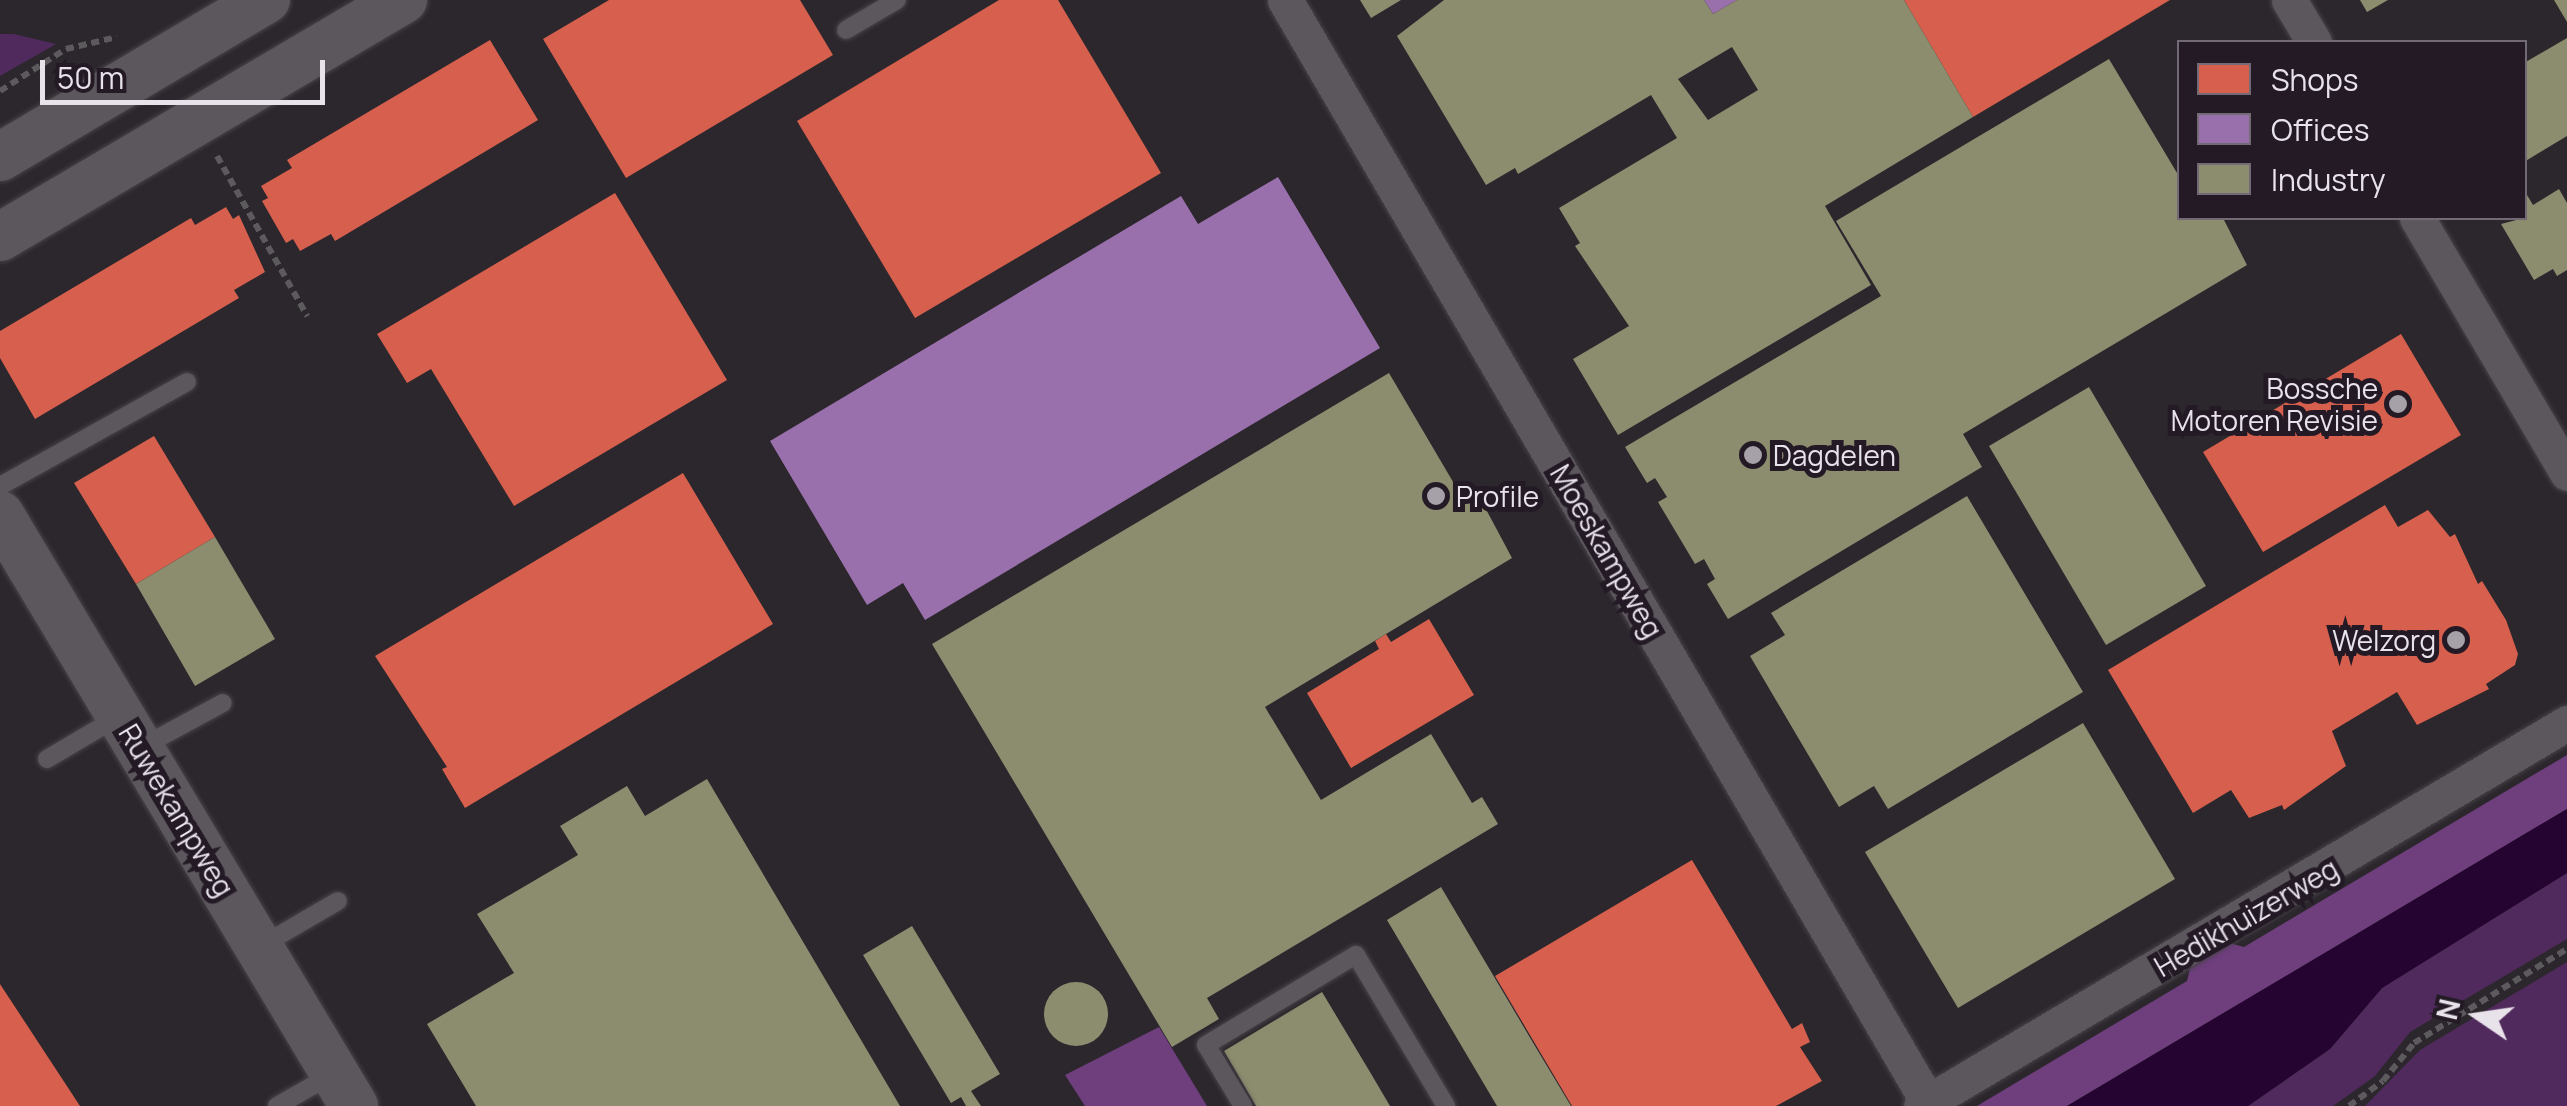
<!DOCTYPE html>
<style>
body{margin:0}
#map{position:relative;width:2567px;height:1106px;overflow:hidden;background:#2c272d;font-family:Manrope,sans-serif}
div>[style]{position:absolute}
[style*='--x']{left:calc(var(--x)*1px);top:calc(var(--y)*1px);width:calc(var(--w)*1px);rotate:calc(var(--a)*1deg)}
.green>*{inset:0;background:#502a5d}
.forest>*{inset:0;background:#6e3e7d}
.water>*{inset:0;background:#260431}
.shops>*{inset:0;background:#d6604d}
.offices>*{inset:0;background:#9970ab}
.industry>*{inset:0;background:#8c8c6e}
.round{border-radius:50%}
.path>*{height:6px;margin-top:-3px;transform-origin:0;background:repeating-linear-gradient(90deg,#5d5a5e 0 8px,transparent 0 13px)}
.roads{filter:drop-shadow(0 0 2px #464348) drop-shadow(0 0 2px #464348)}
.lane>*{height:18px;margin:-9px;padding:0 9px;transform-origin:9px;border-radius:9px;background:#5b575c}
.street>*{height:35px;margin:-17.5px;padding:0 17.5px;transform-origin:17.5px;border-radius:17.5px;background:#5b575c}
.secondary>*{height:48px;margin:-24px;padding:0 24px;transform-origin:24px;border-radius:24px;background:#5b575c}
.dots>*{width:28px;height:28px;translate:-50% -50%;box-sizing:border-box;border:5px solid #231a26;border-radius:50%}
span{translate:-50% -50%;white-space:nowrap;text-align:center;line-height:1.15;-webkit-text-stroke:10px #231a26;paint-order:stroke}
.poi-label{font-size:28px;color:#e8e2eb}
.right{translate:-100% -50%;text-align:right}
.left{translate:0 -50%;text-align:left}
.street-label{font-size:28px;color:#e8e2eb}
.legend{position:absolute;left:2177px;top:40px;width:350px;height:180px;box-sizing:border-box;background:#231a26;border:2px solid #726a75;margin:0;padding:12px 18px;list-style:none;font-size:30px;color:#e8e2eb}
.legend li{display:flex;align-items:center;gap:20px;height:50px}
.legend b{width:50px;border:2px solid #726a75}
.north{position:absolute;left:2427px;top:966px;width:100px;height:100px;-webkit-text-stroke:8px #231a26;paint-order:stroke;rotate:283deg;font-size:28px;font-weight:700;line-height:40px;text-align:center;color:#e8e2eb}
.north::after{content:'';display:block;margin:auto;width:35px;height:45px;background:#e8e2eb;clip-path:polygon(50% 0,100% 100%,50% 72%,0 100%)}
.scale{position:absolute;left:40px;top:60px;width:285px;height:45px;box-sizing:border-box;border:5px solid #e8e2eb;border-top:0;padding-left:12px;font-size:30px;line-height:35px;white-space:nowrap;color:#e8e2eb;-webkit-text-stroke:8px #231a26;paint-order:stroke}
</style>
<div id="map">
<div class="green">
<i style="clip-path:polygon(0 34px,14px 34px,56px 44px,0 76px)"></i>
<i style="clip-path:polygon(2567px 873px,2567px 939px,2410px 1032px,2375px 1076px,2333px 1106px,2248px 1106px,2330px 1049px,2382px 988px)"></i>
<i style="clip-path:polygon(2567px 962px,2567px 1106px,2365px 1106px,2420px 1050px)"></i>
</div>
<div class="forest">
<i style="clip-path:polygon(2567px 755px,2567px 809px,2067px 1106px,1977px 1106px,2187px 981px,2194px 951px,2215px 939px,2244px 947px)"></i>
<i style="clip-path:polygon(1159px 1027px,1207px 1106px,1085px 1106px,1065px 1075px)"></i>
</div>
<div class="water">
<i style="clip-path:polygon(2567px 809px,2567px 873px,2382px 988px,2330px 1049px,2248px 1106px,2067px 1106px)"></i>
</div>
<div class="shops">
<i style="clip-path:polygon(609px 0,800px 0,833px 55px,626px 178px,543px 39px)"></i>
<i style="clip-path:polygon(999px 0,1058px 0,1161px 173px,915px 318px,797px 121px)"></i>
<i style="clip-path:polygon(1904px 0,2170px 0,1973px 117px)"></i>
<i style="clip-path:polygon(490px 40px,538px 120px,335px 241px,331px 234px,300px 251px,293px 239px,286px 243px,262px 201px,268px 198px,261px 186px,292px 168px,287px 160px)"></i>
<i style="clip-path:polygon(615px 193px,727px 380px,514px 506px,431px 369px,407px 383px,377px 334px)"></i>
<i style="clip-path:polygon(226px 207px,233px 219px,239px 215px,265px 272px,234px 290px,239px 298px,35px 419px,0 358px,0 331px,191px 218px,195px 225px)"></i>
<i style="clip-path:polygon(2401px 334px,2461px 435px,2263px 552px,2203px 452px)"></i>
<i style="clip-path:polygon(154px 436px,215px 537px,136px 584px,74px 483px)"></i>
<i style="clip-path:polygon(683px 473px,773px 624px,465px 808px,442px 769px,447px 767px,375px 656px)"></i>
<i style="clip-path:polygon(2385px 505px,2398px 527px,2428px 510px,2450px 537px,2455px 534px,2478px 584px,2482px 581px,2506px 620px,2518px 654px,2515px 665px,2486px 684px,2489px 689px,2417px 725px,2397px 692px,2332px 731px,2346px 766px,2284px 810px,2282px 805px,2249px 818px,2231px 790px,2193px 813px,2108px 670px)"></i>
<i style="clip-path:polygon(1429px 619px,1474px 695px,1351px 768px,1307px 693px,1379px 649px,1375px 641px,1386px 634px,1391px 642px)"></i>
<i style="clip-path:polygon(1692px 860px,1792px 1029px,1802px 1023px,1810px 1042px,1800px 1047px,1822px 1081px,1776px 1106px,1572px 1106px,1495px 976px)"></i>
<i style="clip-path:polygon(0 984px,80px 1106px,0 1106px)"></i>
</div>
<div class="offices">
<i style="clip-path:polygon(1704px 0,1737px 0,1713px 14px)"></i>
<i style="clip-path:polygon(1278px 177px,1380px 348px,925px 620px,903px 583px,867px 605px,770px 441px,1181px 196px,1198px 224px)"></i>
</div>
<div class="industry">
<i style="clip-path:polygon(1360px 0,1401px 0,1371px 18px)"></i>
<i style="clip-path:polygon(evenodd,1444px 0,1704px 0,1713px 14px,1737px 0,1904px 0,1973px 117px,1825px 206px,1871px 285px,1618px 435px,1573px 359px,1629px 326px,1575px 246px,1580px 243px,1559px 208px,1677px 138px,1651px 95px,1518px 174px,1515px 168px,1486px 185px,1397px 36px,1444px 0,1732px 47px,1758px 90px,1708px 120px,1678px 79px,1732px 47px)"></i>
<i style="clip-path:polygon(2360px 0,2388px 0,2367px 12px)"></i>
<i style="clip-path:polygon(2554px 0,2567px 0,2567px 22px)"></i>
<i style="clip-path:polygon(2567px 38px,2567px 136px,2524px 162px,2524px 63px)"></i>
<i style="clip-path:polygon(2109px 59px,2180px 178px,2180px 218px,2223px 218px,2247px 265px,1963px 434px,1982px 467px,1728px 619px,1707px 584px,1715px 579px,1704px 559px,1695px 564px,1658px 502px,1667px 497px,1655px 478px,1647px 483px,1625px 447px,1881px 296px,1836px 221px)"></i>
<i style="clip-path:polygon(2559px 189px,2567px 203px,2567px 270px,2557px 276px,2553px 269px,2534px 280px,2501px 224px,2524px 218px,2524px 190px,2533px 205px)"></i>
<i style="clip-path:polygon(1389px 373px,1459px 492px,1469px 486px,1480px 498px,1512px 558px,1265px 707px,1321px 800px,1431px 734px,1472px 803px,1482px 797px,1498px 824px,1207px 998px,1219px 1019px,1172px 1047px,932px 644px)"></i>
<i style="clip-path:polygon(2089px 387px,2206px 586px,2106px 645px,1989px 446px)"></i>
<i style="clip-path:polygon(1967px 496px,2083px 692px,1888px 809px,1874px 786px,1839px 807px,1750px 656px,1785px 635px,1771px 613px)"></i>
<i style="clip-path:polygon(215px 537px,275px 639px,195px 686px,136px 584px)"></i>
<i style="clip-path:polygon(2083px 723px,2175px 879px,1958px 1008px,1865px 852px)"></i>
<i style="clip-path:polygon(707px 779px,900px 1106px,476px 1106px,427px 1024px,514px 973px,477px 914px,578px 855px,560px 826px,627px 786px,645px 816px)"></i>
<i style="clip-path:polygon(1441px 887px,1535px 1046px,1571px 1106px,1497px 1106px,1387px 920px)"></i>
<i style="clip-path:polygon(912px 926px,1000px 1074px,971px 1091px,981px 1106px,966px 1106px,961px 1097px,951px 1103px,863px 955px)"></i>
<i class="round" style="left:1044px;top:982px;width:64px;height:64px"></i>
<i style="clip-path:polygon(1322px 992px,1370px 1072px,1390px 1106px,1256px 1106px,1224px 1051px)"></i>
</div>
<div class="path">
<i style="--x:0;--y:91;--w:78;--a:-32.5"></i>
<i style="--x:66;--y:49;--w:52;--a:-13.2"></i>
<i style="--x:217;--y:156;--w:184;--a:60.6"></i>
<i style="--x:2349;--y:1106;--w:42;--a:-36.3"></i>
<i style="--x:2383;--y:1081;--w:49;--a:-50.8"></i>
<i style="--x:2414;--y:1043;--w:180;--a:-31.6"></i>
</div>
<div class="roads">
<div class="lane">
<i style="--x:846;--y:30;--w:59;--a:-30.5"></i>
<i style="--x:0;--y:486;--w:214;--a:-29.1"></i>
<i style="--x:140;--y:748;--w:94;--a:-28.5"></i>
<i style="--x:47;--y:759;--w:85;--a:-30.5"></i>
<i style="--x:261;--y:946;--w:89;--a:-30.3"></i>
<i style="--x:277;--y:1106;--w:64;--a:-29.7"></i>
<i style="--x:1243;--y:1106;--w:71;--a:-121.2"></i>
<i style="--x:1206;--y:1045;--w:175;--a:-31"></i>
<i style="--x:1356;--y:955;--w:176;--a:59.2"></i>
</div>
<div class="street">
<i style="--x:1285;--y:0;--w:1276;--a:59.74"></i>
<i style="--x:2289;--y:0;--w:49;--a:59.2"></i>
<i style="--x:2417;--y:218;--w:296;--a:59.5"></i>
<i style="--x:1921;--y:1106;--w:751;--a:-30.66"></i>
</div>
<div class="secondary">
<i style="--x:0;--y:157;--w:309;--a:-30.6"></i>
<i style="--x:0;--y:237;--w:468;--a:-30.5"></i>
<i style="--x:0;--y:515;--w:689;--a:59.08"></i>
</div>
</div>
<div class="dots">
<i style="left:2398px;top:404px;background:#a6a1a8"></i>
<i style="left:1753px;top:455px;background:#a6a1a8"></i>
<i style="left:1436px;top:496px;background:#a6a1a8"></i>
<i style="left:2456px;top:640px;background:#a6a1a8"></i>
</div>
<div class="poi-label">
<span class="right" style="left:2378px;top:404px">Bossche<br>Motoren Revisie</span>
<span class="left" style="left:1773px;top:455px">Dagdelen</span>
<span class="left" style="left:1456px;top:496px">Profile</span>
<span class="right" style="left:2436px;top:640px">Welzorg</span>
</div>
<div class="street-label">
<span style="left:1607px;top:551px;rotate:60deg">Moeskampweg</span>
<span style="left:177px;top:810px;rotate:59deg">Ruwekampweg</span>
<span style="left:2246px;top:917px;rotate:-30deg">Hedikhuizerweg</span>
</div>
<ul class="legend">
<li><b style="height:28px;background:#d6604d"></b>Shops</li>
<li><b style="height:28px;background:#9970ab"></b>Offices</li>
<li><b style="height:28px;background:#8c8c6e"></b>Industry</li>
</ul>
<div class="north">N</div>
<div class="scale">50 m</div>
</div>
